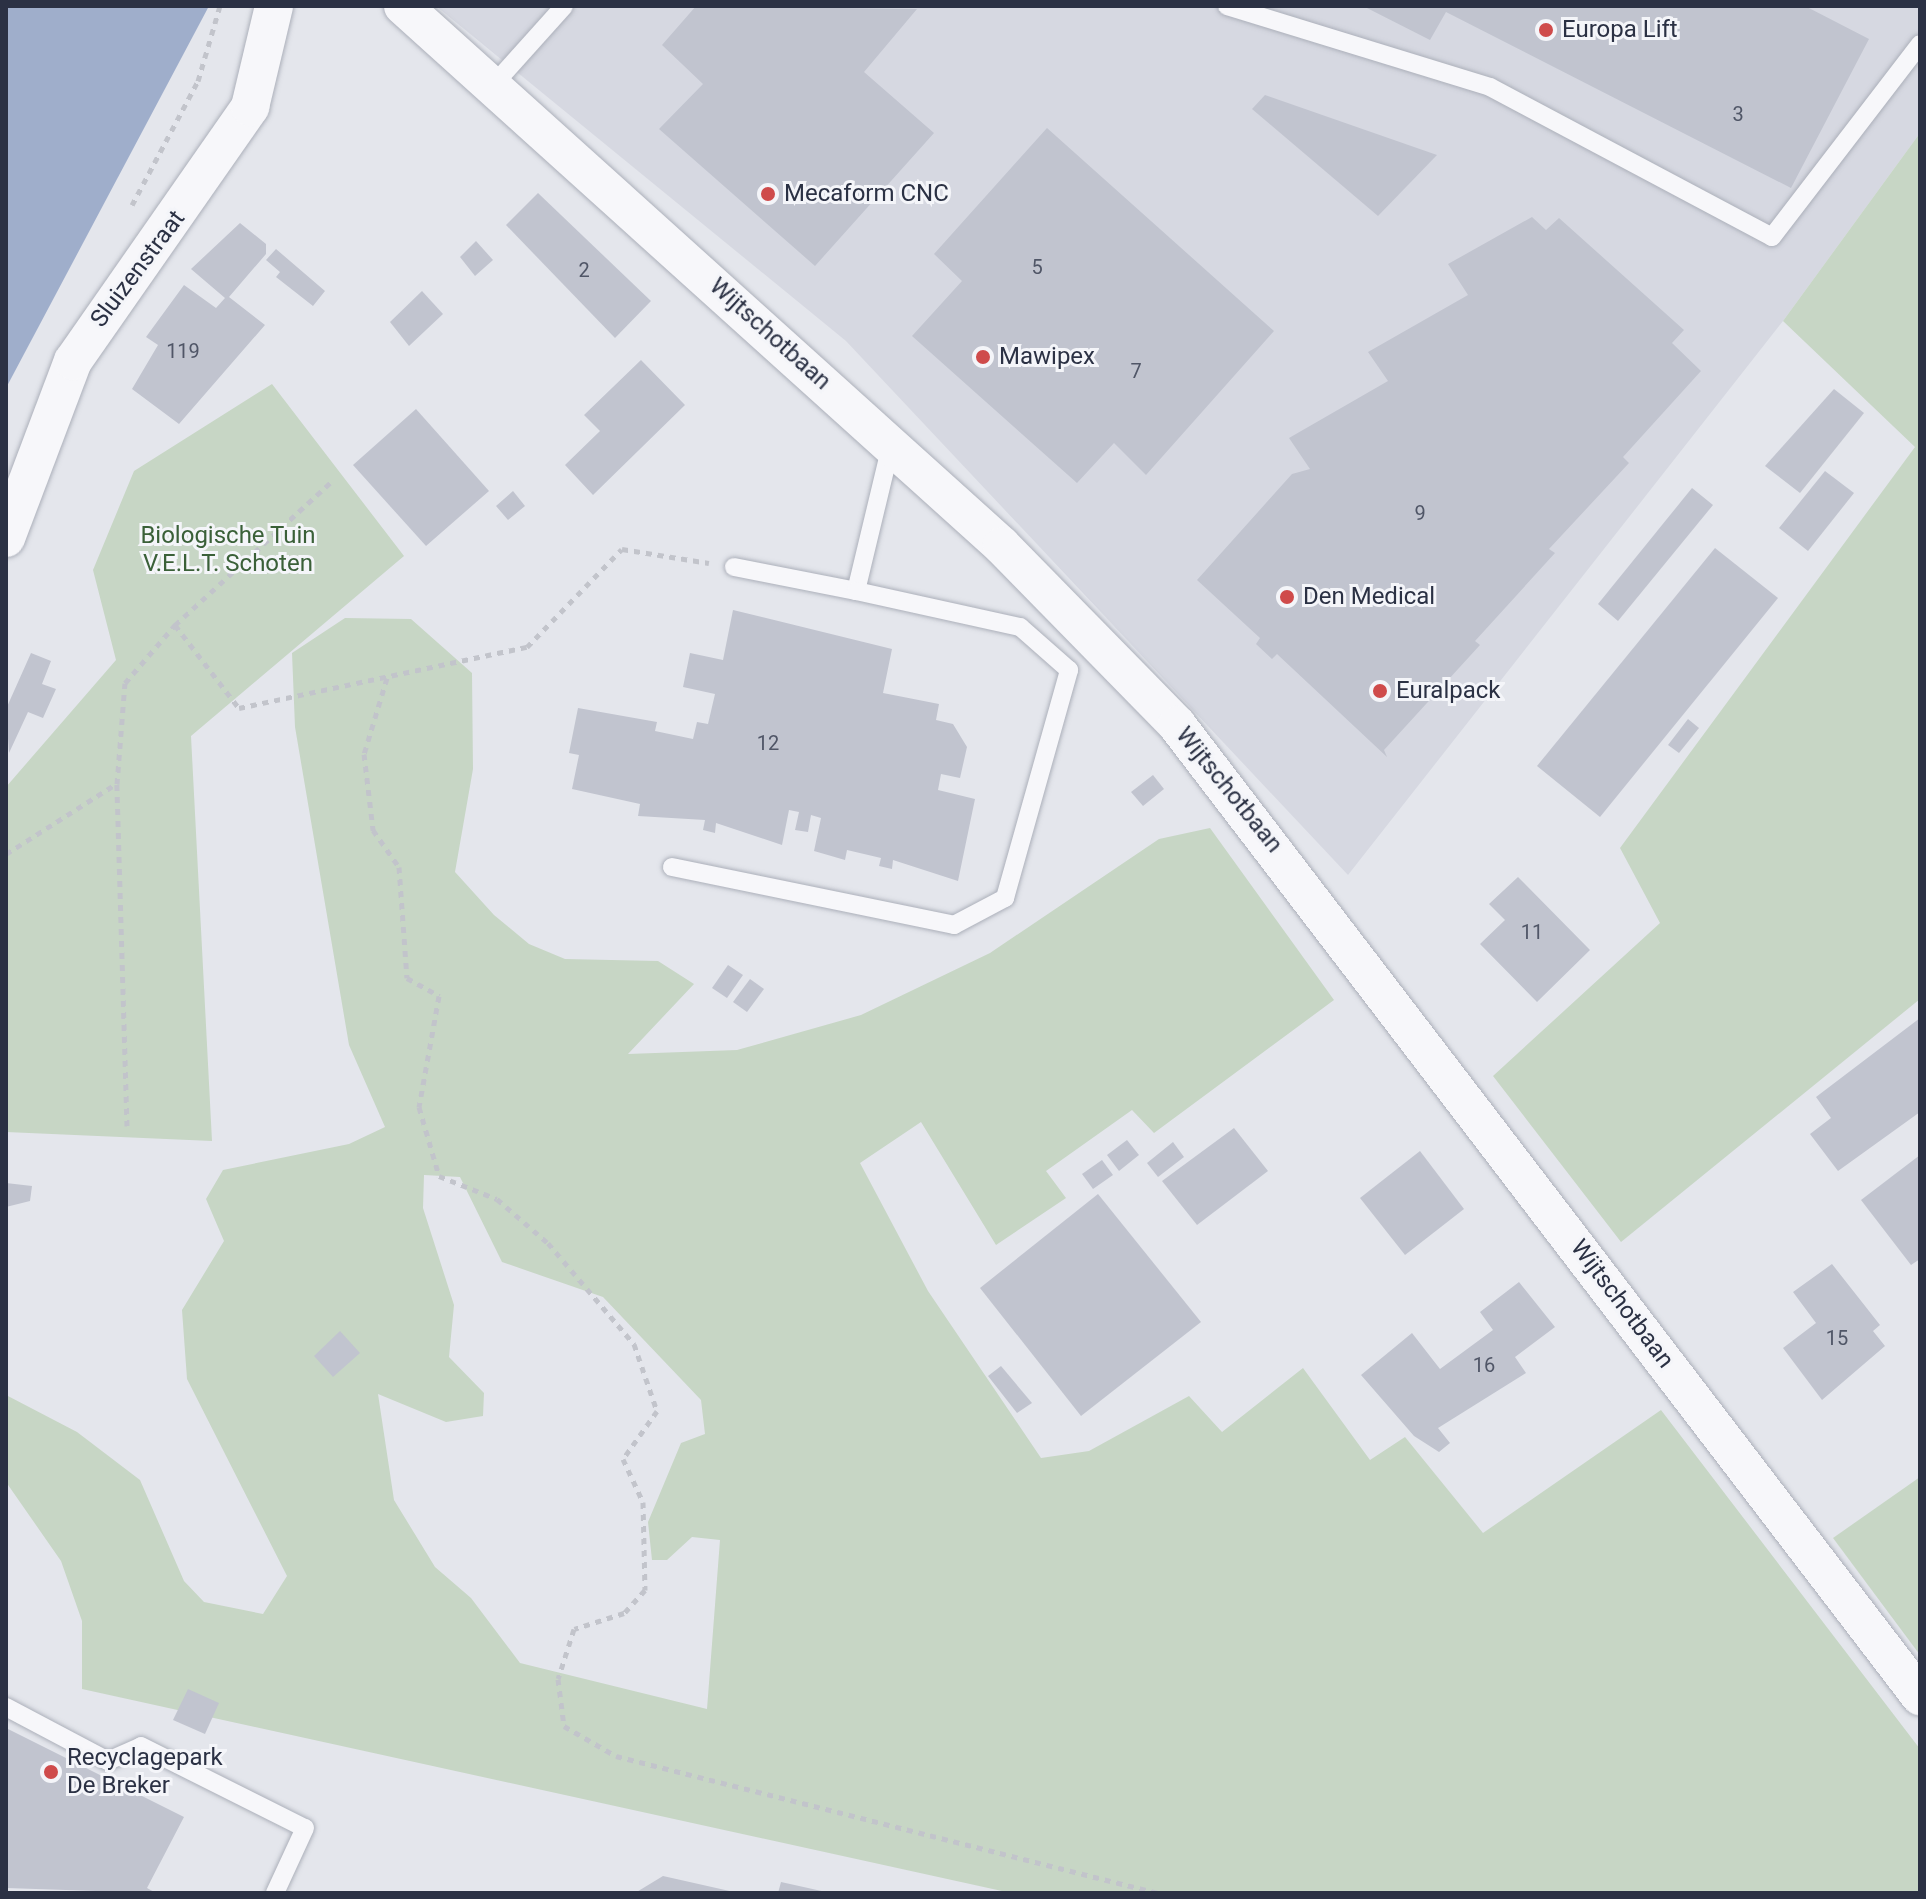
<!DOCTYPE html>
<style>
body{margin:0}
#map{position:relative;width:1926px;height:1899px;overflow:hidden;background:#e4e6ec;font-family:Roboto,sans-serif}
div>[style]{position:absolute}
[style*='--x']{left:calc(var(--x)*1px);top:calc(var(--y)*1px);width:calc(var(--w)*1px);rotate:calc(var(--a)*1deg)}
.built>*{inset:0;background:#d6d8e1}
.green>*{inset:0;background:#c7d6c5}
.water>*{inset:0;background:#9faecb}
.building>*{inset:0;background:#c1c4cf}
.path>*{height:5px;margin-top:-2.5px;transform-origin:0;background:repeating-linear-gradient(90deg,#c2c4cb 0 6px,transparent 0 12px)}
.roads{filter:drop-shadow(0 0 2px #acb0ba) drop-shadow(0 0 2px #acb0ba)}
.lane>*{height:18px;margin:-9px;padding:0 9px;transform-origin:9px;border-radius:9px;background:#f7f7fa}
.street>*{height:38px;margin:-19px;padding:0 19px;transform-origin:19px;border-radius:19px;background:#f7f7fa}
.dots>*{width:22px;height:22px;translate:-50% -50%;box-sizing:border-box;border:4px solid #f4f5f9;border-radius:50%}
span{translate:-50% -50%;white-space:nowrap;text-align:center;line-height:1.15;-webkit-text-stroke:6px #f4f5f9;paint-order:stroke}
.number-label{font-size:20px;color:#505667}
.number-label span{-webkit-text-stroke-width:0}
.poi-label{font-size:24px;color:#2b3144}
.left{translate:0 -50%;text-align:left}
.street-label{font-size:24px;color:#2b3144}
.park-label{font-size:24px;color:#3a6038}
.frame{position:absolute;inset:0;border:8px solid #2b3144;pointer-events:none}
</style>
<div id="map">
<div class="built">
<i style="clip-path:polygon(436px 6px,1920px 6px,1920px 133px,1783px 321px,1348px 875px,846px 341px)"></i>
</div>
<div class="green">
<i style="clip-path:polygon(1920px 133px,1920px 999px,1621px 1242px,1493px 1076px,1660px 923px,1620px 848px,1915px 447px,1783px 321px)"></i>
<i style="clip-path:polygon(272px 384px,404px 556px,191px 736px,212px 1141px,6px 1132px,6px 787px,116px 660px,93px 570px,134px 471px)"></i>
<i style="clip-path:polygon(evenodd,345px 618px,411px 619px,472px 673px,473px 769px,455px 872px,494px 915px,529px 944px,565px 959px,658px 961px,694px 984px,628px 1054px,737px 1050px,861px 1015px,990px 953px,1159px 839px,1210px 828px,1334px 1000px,1154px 1133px,1132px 1110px,1046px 1171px,1066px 1198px,996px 1245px,921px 1122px,860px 1163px,928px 1291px,1041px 1458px,1089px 1451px,1189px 1396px,1222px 1432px,1303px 1368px,1370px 1460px,1405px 1437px,1483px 1533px,1661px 1410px,1920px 1749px,1920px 1893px,1011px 1893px,82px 1689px,82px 1621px,61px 1561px,6px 1482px,6px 1395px,77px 1432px,140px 1480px,184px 1581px,204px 1602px,263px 1614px,287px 1576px,187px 1379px,182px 1310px,224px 1241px,206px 1199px,223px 1170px,349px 1144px,385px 1127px,349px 1045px,295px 727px,292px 653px,345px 618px,424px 1175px,460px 1177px,502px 1262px,603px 1297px,701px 1400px,705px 1434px,681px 1443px,648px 1522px,652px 1560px,667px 1560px,692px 1537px,720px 1540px,707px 1709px,520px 1663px,471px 1598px,435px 1567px,394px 1500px,378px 1394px,446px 1422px,483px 1416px,484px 1393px,449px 1357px,454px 1305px,423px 1208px,424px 1175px)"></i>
<i style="clip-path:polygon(1920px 1477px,1920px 1655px,1833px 1538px)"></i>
</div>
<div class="water">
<i style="clip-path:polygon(6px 6px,209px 6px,6px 388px)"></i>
</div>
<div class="building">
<i style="clip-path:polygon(696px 6px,917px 9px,864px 72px,934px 133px,815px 266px,659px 129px,703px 84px,662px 45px)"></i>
<i style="clip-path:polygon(1363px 6px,1805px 6px,1869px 39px,1791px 188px,1446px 12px,1430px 40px)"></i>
<i style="clip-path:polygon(1265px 95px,1437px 155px,1378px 216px,1252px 109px)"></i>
<i style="clip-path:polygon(1047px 128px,1274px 331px,1146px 475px,1114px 443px,1077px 483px,912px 336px,962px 281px,934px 254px)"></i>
<i style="clip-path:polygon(538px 193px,651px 301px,615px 338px,506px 225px)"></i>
<i style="clip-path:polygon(1532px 217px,1546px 230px,1559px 218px,1684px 330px,1672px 343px,1701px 371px,1623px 457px,1629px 463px,1549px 549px,1555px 553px,1475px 641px,1480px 645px,1384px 750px,1387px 757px,1277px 654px,1272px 659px,1256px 644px,1260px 638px,1197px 580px,1292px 474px,1310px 469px,1289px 438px,1388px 381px,1368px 352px,1468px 295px,1448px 264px)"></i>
<i style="clip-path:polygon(240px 223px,266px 244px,266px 254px,229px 297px,265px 325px,179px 424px,132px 389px,158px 345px,146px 337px,184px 285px,216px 308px,225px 298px,191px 269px)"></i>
<i style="clip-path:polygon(476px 241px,493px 260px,475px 276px,460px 257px)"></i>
<i style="clip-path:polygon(276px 249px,325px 291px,313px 306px,276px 277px,280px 272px,266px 260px)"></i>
<i style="clip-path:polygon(422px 291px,443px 314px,409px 346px,390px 322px)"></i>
<i style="clip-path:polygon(641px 360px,685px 405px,593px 495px,565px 465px,600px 431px,584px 415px)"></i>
<i style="clip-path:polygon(1834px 389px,1864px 413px,1800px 493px,1765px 466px)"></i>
<i style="clip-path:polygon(416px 409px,489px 491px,426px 546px,353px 465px)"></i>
<i style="clip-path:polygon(1825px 471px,1854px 493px,1808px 551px,1779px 528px)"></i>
<i style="clip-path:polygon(1692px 488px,1713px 505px,1618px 621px,1598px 604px)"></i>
<i style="clip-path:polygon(513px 491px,525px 506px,508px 520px,496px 506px)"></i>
<i style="clip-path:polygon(1715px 548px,1778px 598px,1600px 817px,1537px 766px)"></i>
<i style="clip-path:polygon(733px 610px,892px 649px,883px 693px,939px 704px,936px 720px,953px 724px,967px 747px,960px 778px,941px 774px,938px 790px,975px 799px,958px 881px,893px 860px,892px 869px,879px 866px,881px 858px,847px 850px,845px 860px,814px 851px,821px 818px,811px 815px,808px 832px,795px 830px,799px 812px,789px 810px,782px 845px,716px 823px,715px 833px,703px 830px,705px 820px,638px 816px,640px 804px,572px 789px,579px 755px,569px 753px,578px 708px,657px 722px,655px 731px,693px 739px,697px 722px,708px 724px,715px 694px,683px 687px,690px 653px,723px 660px)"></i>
<i style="clip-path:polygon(31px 653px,51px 661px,42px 684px,56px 689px,43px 718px,28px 712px,9px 753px,6px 709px)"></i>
<i style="clip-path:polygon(1688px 719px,1699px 728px,1679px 753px,1668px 745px)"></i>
<i style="clip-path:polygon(1153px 775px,1164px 789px,1143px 806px,1131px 792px)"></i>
<i style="clip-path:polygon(1518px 877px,1590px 950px,1537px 1002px,1480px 944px,1505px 920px,1489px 904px)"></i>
<i style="clip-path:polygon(728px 965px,743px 975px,727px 998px,712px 988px)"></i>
<i style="clip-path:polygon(750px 979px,764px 989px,747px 1012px,733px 1002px)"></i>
<i style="clip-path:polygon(1920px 1018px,1920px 1112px,1838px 1171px,1810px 1134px,1831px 1118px,1816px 1097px)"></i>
<i style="clip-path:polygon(1234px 1128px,1268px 1171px,1197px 1225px,1162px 1181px)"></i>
<i style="clip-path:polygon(1127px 1140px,1139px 1155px,1119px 1171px,1107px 1155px)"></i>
<i style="clip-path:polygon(1173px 1142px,1184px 1157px,1158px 1177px,1147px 1163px)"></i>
<i style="clip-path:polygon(1420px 1151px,1464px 1209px,1405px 1255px,1360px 1198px)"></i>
<i style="clip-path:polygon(1920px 1155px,1920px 1259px,1911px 1265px,1861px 1200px)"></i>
<i style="clip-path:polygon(1102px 1160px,1113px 1175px,1093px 1189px,1082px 1174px)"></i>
<i style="clip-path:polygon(6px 1183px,32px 1186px,30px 1201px,6px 1207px)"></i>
<i style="clip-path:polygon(1098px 1194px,1201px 1322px,1081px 1416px,980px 1288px)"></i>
<i style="clip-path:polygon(1832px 1264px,1880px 1325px,1873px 1331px,1885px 1346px,1822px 1400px,1783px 1348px,1816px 1323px,1793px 1292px)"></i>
<i style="clip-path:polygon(1519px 1282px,1555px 1327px,1515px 1357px,1526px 1373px,1438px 1428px,1450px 1443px,1439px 1452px,1414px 1436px,1361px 1375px,1412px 1333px,1440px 1369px,1493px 1330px,1480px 1312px)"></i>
<i style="clip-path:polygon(340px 1331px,360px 1353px,333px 1377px,314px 1356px)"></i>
<i style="clip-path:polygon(1001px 1366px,1032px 1403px,1017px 1413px,988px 1376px)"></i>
<i style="clip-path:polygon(188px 1689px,219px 1703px,205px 1734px,173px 1720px)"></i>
<i style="clip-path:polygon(6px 1728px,184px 1817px,147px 1888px,156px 1893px,6px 1888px)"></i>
<i style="clip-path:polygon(663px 1876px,734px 1892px,734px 1893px,635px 1893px)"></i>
<i style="clip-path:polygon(781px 1882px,826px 1892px,826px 1893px,778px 1893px)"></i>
</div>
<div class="path">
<i style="--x:132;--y:205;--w:140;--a:-62"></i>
<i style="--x:198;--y:81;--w:78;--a:-73.7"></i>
<i style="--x:175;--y:625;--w:212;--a:-42.5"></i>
<i style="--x:387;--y:678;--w:79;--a:106.8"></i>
<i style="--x:364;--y:754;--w:77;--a:83.2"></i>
<i style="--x:373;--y:830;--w:45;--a:54.9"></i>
<i style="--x:399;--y:867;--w:111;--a:85.9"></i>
<i style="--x:407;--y:978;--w:37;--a:29"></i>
<i style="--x:439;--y:996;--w:113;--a:100.2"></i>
<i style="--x:419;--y:1107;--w:72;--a:73.8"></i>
<i style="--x:439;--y:1176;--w:62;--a:21.6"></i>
<i style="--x:497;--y:1199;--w:67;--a:40.8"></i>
<i style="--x:548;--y:1243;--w:133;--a:49.6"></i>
<i style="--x:634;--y:1344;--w:71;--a:71.1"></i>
<i style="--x:657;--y:1411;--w:59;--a:125.3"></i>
<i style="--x:623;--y:1459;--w:47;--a:65.1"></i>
<i style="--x:643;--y:1502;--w:88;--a:88.7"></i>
<i style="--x:645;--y:1590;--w:31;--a:132"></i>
<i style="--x:624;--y:1613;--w:52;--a:162.3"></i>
<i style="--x:574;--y:1629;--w:52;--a:107.7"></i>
<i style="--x:558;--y:1679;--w:47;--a:82.7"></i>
<i style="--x:564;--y:1726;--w:60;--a:30"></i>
<i style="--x:616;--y:1756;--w:559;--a:14.19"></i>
<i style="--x:6;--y:854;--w:130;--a:-32.5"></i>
<i style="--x:127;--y:1126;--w:342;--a:-91.7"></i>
<i style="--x:117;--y:784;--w:101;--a:-85.5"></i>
<i style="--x:125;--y:683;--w:77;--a:-49.2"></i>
<i style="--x:175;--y:625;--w:105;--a:52.4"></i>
<i style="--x:239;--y:708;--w:294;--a:-12"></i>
<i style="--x:527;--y:647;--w:136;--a:-45.9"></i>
<i style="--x:622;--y:549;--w:88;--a:9.1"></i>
</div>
<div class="roads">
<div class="lane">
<i style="--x:1227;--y:6;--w:275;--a:17.1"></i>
<i style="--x:1490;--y:87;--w:319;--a:28"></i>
<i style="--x:1772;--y:237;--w:243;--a:-52.5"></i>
<i style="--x:495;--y:83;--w:103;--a:-48.1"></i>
<i style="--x:734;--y:567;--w:124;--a:11.1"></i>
<i style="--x:856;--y:591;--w:150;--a:-76.5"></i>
<i style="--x:672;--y:867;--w:288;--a:11.6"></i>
<i style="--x:954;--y:925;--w:58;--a:-27.9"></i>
<i style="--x:1005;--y:898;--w:237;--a:-74.3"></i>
<i style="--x:1069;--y:670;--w:65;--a:-138.7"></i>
<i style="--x:1020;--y:627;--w:168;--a:-167.6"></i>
<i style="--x:6;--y:1707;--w:115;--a:27.9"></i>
<i style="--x:108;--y:1761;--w:36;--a:-24"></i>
<i style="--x:141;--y:1746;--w:183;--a:26.6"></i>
<i style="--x:305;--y:1828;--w:72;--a:114.8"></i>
</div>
<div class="street">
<i style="--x:403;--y:6;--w:806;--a:42.03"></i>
<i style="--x:1002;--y:546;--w:250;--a:45.6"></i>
<i style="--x:1177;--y:725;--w:1223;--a:52.58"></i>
<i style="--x:6;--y:538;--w:189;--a:-69.3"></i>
<i style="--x:73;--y:361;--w:310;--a:-55.1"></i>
<i style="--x:250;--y:107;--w:104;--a:-76.6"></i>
</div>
</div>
<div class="dots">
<i style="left:1546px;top:30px;background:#cf4b4b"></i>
<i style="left:768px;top:194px;background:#cf4b4b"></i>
<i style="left:983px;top:357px;background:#cf4b4b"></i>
<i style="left:1287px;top:597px;background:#cf4b4b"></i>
<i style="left:1380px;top:691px;background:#cf4b4b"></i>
<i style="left:51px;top:1772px;background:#cf4b4b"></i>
</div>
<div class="number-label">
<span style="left:1738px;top:114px">3</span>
<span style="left:1037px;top:267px">5</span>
<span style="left:584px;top:270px">2</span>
<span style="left:183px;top:351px">119</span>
<span style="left:1136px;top:371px">7</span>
<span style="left:1420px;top:513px">9</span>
<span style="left:768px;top:743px">12</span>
<span style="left:1532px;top:932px">11</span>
<span style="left:1837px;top:1338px">15</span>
<span style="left:1484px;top:1365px">16</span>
</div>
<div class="poi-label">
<span class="left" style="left:1562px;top:30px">Europa Lift</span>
<span class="left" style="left:784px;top:194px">Mecaform CNC</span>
<span class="left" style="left:999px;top:357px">Mawipex</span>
<span class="left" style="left:1303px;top:597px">Den Medical</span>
<span class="left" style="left:1396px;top:691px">Euralpack</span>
<span class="left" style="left:67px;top:1772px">Recyclagepark<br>De Breker</span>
</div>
<div class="street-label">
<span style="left:138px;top:269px;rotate:-53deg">Sluizenstraat</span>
<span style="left:770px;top:334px;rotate:42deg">Wijtschotbaan</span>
<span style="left:1229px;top:790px;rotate:51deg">Wijtschotbaan</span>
<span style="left:1622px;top:1304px;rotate:53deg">Wijtschotbaan</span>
</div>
<div class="park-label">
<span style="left:228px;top:550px">Biologische Tuin<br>V.E.L.T. Schoten</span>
</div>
<div class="frame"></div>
</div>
